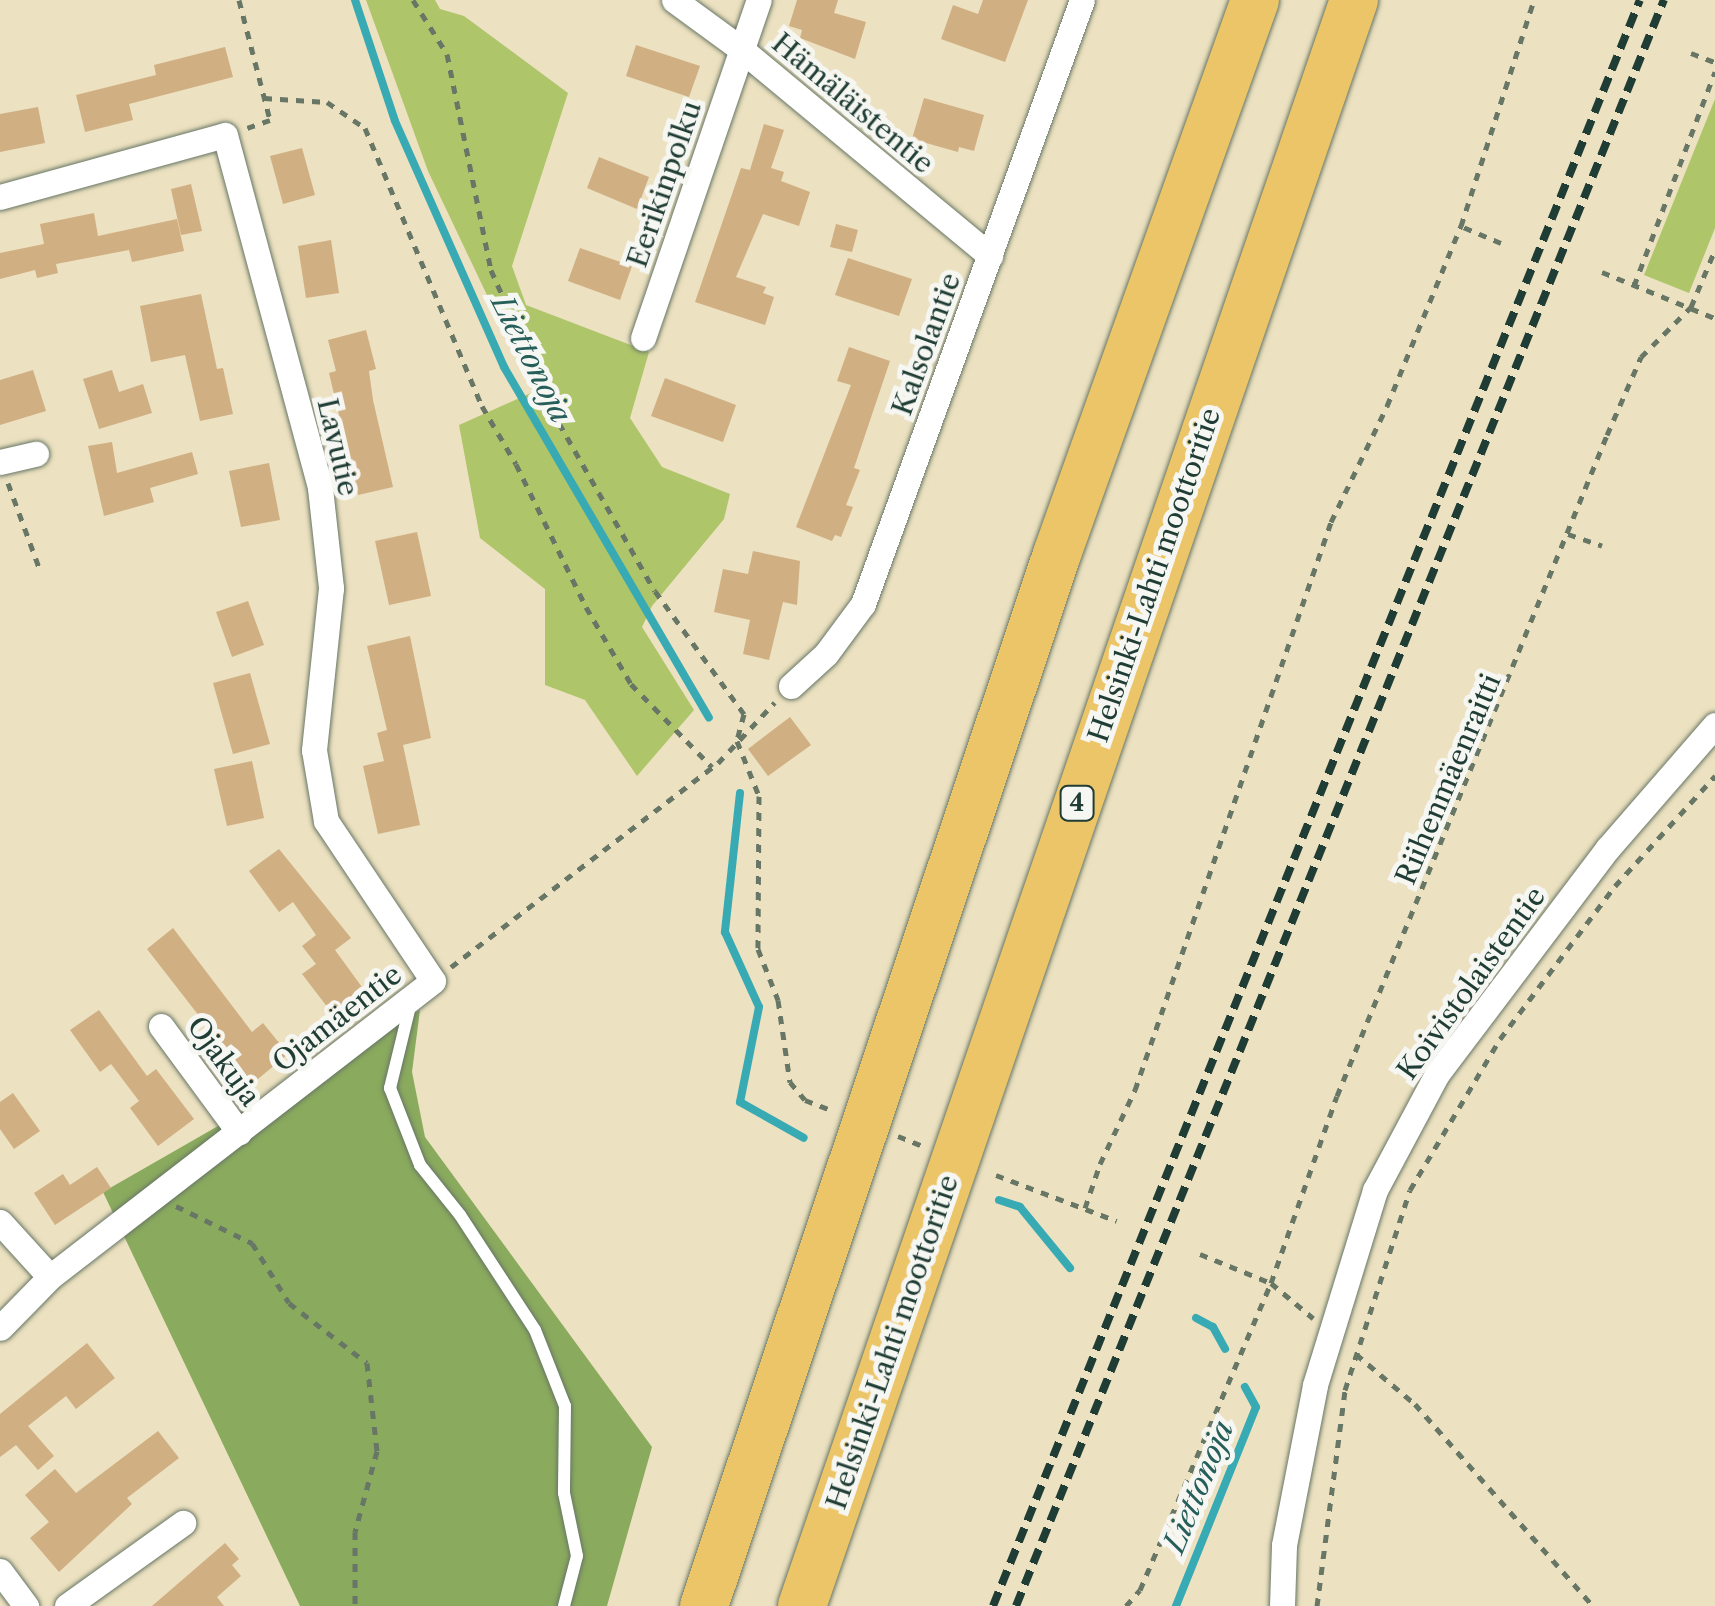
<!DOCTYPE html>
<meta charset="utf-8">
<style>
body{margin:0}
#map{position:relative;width:1715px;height:1606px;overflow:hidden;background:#ece1c0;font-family:"Libre Caslon Text",serif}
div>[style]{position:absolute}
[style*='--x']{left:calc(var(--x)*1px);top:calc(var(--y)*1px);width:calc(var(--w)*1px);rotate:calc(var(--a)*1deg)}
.green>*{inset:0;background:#aec56a}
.forest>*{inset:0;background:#8aaa5e}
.stream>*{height:8px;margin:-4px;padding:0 4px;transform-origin:4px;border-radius:4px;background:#38aab3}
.building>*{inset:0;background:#d0af83}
.path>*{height:5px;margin-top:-2.5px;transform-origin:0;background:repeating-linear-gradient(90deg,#677665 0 8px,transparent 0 16px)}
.roads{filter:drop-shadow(0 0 2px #677665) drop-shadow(0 0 2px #677665)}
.service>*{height:12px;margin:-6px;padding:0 6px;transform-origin:6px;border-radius:6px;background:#fff}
.minor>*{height:25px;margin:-12.5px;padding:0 12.5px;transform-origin:12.5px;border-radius:12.5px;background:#fff}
.motorway>*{height:48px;margin:-24px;padding:0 24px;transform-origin:24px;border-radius:24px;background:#edc569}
.rail>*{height:8px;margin-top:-4px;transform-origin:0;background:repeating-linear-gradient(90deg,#1f3d34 0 15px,transparent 0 23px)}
span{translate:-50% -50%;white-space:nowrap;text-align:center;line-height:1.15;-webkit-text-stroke:10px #f6f6f2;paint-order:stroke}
.shield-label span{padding:2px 8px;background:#f6f6f2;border:2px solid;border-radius:8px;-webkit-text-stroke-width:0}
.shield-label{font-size:25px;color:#1f3d34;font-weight:700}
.street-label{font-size:28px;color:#1f3d34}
.water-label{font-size:30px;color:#265e5a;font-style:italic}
</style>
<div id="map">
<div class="green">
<i style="clip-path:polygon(366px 0,435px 0,440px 9px,464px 16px,568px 93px,512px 266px,526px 305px,649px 352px,630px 418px,662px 467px,730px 494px,724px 519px,652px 606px,642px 627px,694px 710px,637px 776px,585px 700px,545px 685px,545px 589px,480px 538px,459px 425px,533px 392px,428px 171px)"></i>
<i style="clip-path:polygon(1715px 99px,1715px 228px,1689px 293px,1644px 275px)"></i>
</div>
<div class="forest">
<i style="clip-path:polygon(420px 1010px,412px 1072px,425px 1137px,652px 1447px,607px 1606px,300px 1606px,103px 1192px)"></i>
</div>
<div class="stream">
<i style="--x:355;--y:0;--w:127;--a:71.7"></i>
<i style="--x:395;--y:121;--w:269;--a:66.1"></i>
<i style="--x:504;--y:367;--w:406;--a:59.7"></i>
<i style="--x:740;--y:793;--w:140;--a:96.2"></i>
<i style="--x:725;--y:932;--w:82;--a:65.6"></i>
<i style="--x:759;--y:1007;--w:97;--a:101.3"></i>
<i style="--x:740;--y:1102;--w:73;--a:29.4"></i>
<i style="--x:999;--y:1200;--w:22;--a:18"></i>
<i style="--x:1020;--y:1207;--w:79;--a:50.7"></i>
<i style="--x:1196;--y:1318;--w:19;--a:28"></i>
<i style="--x:1213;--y:1327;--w:25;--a:61"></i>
<i style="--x:1176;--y:1606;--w:214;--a:-68.1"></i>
<i style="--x:1256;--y:1407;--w:23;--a:-119"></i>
</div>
<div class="building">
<i style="clip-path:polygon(797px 0,838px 0,834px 13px,866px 22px,855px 59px,800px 38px,802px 30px,789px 26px)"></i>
<i style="clip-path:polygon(983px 0,1028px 0,1005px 62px,941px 39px,953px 5px,978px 14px)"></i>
<i style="clip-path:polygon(636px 45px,700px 66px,689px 97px,626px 76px)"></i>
<i style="clip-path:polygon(225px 47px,233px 77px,129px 104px,133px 120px,85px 132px,76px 95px,156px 75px,154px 65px)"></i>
<i style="clip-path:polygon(924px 98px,984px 115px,974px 151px,959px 147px,958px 152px,912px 139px)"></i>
<i style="clip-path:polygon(38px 107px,45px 143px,0 152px,0 114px)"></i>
<i style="clip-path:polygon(764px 124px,784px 130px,771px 168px,784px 172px,781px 181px,810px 192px,799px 226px,763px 214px,736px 277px,766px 287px,763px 293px,774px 297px,765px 325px,695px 302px,741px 168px,750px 170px)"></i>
<i style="clip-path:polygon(302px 148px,315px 195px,283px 204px,270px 156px)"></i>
<i style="clip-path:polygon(599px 157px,649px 177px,637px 209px,587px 188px)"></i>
<i style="clip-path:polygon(191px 184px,202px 231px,181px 235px,171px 189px)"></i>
<i style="clip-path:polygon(94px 213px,98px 236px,177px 219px,184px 251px,132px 262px,129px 250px,56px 264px,58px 273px,37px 278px,35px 270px,0 279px,0 253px,44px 244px,40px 224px)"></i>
<i style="clip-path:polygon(836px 224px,858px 230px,852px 252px,830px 247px)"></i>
<i style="clip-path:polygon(331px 240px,339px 293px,306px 298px,298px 246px)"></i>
<i style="clip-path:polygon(580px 248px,632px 266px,620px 300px,568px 281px)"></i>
<i style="clip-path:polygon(848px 258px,912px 279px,899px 316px,835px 295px)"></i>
<i style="clip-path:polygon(201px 294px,217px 369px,223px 368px,233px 414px,200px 421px,185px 355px,151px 362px,140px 306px)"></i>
<i style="clip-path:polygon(366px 330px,376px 369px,369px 371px,373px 400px,393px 487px,358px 495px,329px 373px,336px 371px,328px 340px)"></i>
<i style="clip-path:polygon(849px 347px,890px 361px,854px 468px,860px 470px,846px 505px,853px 507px,841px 537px,835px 535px,832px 541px,796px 527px,851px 385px,837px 381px)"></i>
<i style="clip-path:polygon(33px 370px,46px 411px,0 425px,0 380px)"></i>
<i style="clip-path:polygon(112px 370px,119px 392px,143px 384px,152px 413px,99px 429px,83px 379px)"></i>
<i style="clip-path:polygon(665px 378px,736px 405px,723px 442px,651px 416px)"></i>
<i style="clip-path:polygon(112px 442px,117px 473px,192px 452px,198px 474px,150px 488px,154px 502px,104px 516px,88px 446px)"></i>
<i style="clip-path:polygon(269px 463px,280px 520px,241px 527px,229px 471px)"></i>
<i style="clip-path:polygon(417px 532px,431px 596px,389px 605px,375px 541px)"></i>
<i style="clip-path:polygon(753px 551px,800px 561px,797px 605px,783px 602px,769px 660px,743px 654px,750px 620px,714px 612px,723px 569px,748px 574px)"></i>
<i style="clip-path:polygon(248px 601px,264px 645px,232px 657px,216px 612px)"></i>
<i style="clip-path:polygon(410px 636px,431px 738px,403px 745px,420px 825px,378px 834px,363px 766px,384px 761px,377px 733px,387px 730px,367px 646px)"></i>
<i style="clip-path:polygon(250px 673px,270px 744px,233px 754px,213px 683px)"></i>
<i style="clip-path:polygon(790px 717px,811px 745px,768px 776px,748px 749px)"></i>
<i style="clip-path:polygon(252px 761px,264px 818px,227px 826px,214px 769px)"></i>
<i style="clip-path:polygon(279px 849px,351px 938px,335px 950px,367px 994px,335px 1017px,302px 974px,316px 964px,302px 946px,316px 935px,293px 902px,279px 912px,249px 871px)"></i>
<i style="clip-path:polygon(173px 928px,252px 1032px,263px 1023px,288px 1054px,252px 1084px,147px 949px)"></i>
<i style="clip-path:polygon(99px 1010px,147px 1076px,156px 1069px,194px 1119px,158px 1146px,130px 1108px,139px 1101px,111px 1064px,100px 1072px,70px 1030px)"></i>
<i style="clip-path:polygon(13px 1093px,40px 1131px,14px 1149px,0 1129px,0 1102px)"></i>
<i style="clip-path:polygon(97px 1167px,111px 1188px,55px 1225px,34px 1193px,63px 1174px,70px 1185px)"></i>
<i style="clip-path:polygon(87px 1343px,115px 1378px,76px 1409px,66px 1396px,28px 1426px,54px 1456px,38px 1470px,16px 1445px,0 1457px,0 1414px)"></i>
<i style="clip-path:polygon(158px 1431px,179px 1458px,127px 1498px,132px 1504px,59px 1572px,30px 1538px,49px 1522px,25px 1495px,55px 1469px,76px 1493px)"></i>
<i style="clip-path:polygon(225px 1543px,239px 1559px,232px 1565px,241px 1576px,217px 1597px,224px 1606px,152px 1606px)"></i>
</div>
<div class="path">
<i style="--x:239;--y:0;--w:124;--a:75.5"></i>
<i style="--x:270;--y:120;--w:24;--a:161"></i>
<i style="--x:413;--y:0;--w:64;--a:57.8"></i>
<i style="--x:447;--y:54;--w:220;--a:78.5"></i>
<i style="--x:491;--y:270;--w:167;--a:66"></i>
<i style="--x:559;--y:423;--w:193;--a:60.3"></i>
<i style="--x:655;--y:591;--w:152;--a:54.1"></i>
<i style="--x:744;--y:714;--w:27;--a:105"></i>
<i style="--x:1691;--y:53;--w:26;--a:21"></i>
<i style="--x:264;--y:98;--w:63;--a:3.6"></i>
<i style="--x:327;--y:102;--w:46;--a:34.4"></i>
<i style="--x:365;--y:128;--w:302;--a:67.2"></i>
<i style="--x:482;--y:406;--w:67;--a:59.6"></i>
<i style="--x:516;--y:464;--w:159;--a:63.9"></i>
<i style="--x:586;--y:607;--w:89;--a:59.7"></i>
<i style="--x:631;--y:684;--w:116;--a:45.7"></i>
<i style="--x:1501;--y:243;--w:43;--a:-157"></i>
<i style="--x:1461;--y:226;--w:237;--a:-72.1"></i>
<i style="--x:1602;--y:272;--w:122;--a:22.2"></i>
<i style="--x:1634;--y:286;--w:229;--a:-69.3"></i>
<i style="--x:8;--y:483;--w:93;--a:69.8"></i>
<i style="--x:1568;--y:534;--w:36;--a:19"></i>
<i style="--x:737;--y:741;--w:59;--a:68.2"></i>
<i style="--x:759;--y:796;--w:153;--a:90.4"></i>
<i style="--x:758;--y:949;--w:55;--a:68.6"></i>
<i style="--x:778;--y:1000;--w:83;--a:81.7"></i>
<i style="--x:790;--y:1082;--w:23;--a:50"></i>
<i style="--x:805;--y:1100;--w:31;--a:21"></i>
<i style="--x:451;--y:967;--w:336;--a:-37.4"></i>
<i style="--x:718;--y:763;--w:83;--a:-46.9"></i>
<i style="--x:898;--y:1136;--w:27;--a:22"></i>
<i style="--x:996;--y:1175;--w:129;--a:20.8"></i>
<i style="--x:176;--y:1206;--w:85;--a:26"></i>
<i style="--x:252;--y:1243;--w:70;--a:58.3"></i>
<i style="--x:289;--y:1303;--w:98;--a:37.6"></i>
<i style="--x:367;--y:1363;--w:89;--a:83.5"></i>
<i style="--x:377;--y:1451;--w:84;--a:105.2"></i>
<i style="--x:355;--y:1532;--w:74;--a:90"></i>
<i style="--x:1085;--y:1208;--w:46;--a:-71.2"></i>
<i style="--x:1100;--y:1164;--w:82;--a:-64.7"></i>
<i style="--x:1135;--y:1090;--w:601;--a:-70.96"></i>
<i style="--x:1331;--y:522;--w:129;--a:-64.2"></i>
<i style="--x:1387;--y:406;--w:195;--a:-67.7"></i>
<i style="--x:1200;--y:1254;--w:77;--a:22.2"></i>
<i style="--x:1271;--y:1283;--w:55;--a:39.8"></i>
<i style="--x:1356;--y:1354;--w:77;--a:40.3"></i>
<i style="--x:1415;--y:1404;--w:269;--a:48.6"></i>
<i style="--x:1126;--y:1606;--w:21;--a:-49"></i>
<i style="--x:1140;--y:1590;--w:334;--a:-66.9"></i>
<i style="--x:1271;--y:1283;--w:198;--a:-70.6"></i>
<i style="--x:1337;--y:1096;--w:714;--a:-67.78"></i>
<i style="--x:1607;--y:435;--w:85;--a:-66.4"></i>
<i style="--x:1641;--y:357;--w:71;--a:-45"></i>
<i style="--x:1691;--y:307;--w:62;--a:-67.2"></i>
<i style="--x:1317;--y:1606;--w:218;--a:-82.6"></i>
<i style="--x:1345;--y:1390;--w:210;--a:-72"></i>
<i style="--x:1410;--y:1190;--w:176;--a:-59.2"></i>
<i style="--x:1500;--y:1039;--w:191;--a:-53.1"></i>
<i style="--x:1615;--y:886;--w:149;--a:-47.7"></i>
</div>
<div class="roads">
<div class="service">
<i style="--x:411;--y:1002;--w:89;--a:103.7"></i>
<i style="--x:390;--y:1088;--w:83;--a:68.7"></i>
<i style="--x:420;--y:1165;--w:64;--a:51.3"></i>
<i style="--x:460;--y:1215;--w:137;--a:56.9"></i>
<i style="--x:535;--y:1330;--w:82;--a:68.5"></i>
<i style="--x:565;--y:1406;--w:87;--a:90.7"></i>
<i style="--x:564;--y:1493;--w:64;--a:78.3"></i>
<i style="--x:577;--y:1556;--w:52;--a:104.6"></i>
</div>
<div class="minor">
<i style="--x:674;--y:0;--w:83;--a:36.2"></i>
<i style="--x:741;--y:49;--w:324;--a:39.7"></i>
<i style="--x:0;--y:197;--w:233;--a:-15.4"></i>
<i style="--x:225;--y:135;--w:366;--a:74.9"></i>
<i style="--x:320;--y:488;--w:101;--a:83.7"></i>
<i style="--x:331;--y:588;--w:163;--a:96"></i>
<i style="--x:314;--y:750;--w:72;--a:80.4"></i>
<i style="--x:326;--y:821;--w:192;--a:56.2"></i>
<i style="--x:433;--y:981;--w:484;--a:142.3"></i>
<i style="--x:50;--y:1277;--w:71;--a:134.4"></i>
<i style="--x:643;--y:338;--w:357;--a:-71.1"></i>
<i style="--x:0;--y:462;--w:37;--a:-13"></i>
<i style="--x:791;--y:686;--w:47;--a:-42.4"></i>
<i style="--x:826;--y:654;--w:62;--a:-53.5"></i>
<i style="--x:863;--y:604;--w:642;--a:-70.07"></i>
<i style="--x:161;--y:1026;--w:132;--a:53.7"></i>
<i style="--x:0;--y:1222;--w:74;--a:47.7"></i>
<i style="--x:0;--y:1571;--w:44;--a:53.4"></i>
<i style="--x:67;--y:1606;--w:143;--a:-35.6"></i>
<i style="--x:1282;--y:1606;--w:61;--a:-88.1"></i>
<i style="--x:1284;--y:1545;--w:163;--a:-79"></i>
<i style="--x:1315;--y:1385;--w:204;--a:-72.9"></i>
<i style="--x:1375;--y:1190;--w:132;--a:-61.9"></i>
<i style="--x:1437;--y:1074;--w:283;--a:-52.9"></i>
<i style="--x:1608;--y:848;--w:163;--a:-49"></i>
</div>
<div class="motorway">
<i style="--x:704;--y:1606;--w:1110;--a:-71.45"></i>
<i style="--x:1057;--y:554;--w:588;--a:-70.33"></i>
<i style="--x:802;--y:1606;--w:1698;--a:-71.03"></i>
</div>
</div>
<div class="rail">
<i style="--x:993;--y:1606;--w:1731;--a:-68.06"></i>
<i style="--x:1016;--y:1606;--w:1732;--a:-68.03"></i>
</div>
<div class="shield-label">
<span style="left:1077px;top:803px">4</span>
</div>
<div class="street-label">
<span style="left:853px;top:103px;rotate:40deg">Hämäläistentie</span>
<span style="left:664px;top:184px;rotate:-71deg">Eerikinpolku</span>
<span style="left:926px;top:344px;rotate:-70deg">Kalsolantie</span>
<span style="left:338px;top:447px;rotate:77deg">Lavutie</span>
<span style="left:1154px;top:575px;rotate:-71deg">Helsinki-Lahti moottoritie</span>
<span style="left:1448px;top:779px;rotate:-67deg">Riihenmäenraitti</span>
<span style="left:1471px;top:983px;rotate:-54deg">Koivistolaistentie</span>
<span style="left:337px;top:1018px;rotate:-38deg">Ojamäentie</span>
<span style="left:224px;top:1061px;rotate:54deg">Ojakuja</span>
<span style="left:892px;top:1342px;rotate:-71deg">Helsinki-Lahti moottoritie</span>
</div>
<div class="water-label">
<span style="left:531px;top:359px;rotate:63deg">Liettonoja</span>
<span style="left:1199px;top:1487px;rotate:-68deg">Liettonoja</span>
</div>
</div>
